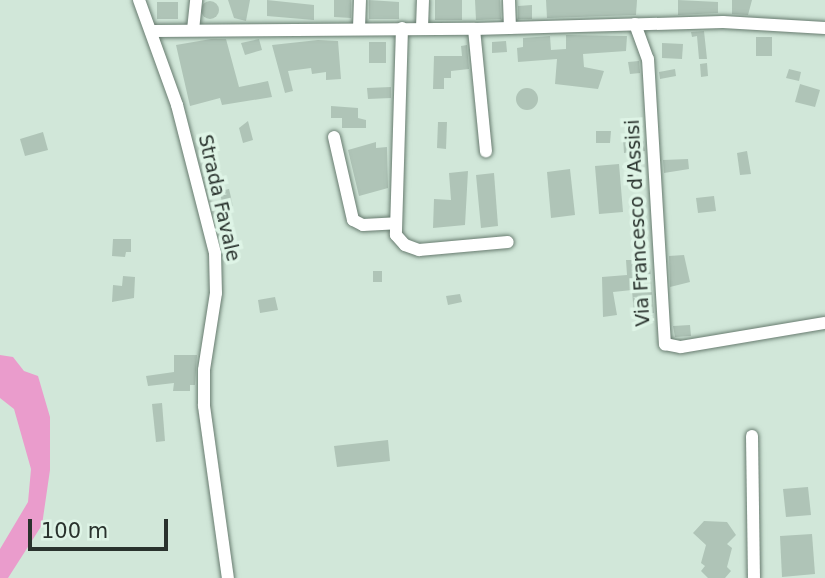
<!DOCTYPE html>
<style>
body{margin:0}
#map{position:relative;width:825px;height:578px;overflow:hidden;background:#d1e7d9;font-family:"DejaVu Sans",sans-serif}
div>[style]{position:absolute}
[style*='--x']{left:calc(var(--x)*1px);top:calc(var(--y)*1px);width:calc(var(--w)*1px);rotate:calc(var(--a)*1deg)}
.water>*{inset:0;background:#ea9ccc}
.building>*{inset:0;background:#afc4b7}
.round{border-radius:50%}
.roads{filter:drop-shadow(0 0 2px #677b6f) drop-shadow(0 0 2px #677b6f)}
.minor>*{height:12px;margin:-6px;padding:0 6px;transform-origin:6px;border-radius:6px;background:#fff}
span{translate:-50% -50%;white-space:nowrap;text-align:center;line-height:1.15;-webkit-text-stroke:7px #def4e6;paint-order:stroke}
.street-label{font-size:19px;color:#29322d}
.scale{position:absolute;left:28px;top:519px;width:140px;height:32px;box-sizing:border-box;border:4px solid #29322d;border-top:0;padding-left:9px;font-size:21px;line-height:24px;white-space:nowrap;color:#29322d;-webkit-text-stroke:5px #def4e6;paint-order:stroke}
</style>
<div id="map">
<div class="water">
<i style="clip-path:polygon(0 355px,13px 357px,24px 371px,38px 376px,50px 417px,50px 470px,42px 525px,8px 578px,0 578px,0 549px,28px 502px,31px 469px,14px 409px,0 398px)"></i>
</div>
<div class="building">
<i style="clip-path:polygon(228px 0,250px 0,246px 21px,234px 18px)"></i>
<i style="clip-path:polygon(267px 0,314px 5px,314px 20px,267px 16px)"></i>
<i style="clip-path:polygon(334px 0,351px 0,351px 18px,334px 17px)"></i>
<i style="clip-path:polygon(369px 0,399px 2px,399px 19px,369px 19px)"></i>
<i style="clip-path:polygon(435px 0,462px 0,462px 20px,435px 20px)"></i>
<i style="clip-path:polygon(475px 0,500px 0,501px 19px,476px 20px)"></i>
<i style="clip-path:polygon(546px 0,637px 0,636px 15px,547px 18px)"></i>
<i style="clip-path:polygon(678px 0,718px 2px,718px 13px,678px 15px)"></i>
<i style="clip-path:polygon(732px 0,752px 0,748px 15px,732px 14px)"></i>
<i class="round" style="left:201px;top:1px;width:18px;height:18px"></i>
<i style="clip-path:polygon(157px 2px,178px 2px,178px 19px,157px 19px)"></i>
<i style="clip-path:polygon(532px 5px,532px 19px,518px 19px,518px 6px)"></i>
<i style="clip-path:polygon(704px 31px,707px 59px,699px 59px,697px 36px,692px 37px,691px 32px)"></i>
<i style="clip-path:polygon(566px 35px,627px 36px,626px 51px,583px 54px,584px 67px,604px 71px,598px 89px,555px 84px,557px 59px,518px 62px,517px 48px,523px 47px,523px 38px,550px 36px,551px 50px,566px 49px)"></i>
<i style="clip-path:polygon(756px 37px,772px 37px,772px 56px,756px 56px)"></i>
<i style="clip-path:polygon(211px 39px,226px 39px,239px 87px,268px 81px,272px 97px,222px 105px,220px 98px,190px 106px,176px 45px)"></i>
<i style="clip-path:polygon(259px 39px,262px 50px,245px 55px,241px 43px)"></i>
<i style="clip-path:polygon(318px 40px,338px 41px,341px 79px,326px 80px,326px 72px,312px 74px,311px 68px,288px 71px,293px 91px,285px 93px,272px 45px)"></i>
<i style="clip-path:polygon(506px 41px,507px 52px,492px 53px,492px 42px)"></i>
<i style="clip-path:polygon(369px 42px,386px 42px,386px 63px,369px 63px)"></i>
<i style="clip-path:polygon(662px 43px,683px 44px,682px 59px,662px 58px)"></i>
<i style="clip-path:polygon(467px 45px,469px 69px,451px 71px,451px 78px,444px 78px,444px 89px,433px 89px,434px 56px,462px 56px,461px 46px)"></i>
<i style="clip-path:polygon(639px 61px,640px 73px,630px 74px,628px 62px)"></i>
<i style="clip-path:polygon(707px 63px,708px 76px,701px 77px,700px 64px)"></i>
<i style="clip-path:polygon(675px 69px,676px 76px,660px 79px,659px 72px)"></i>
<i style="clip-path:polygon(789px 69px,801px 72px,799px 81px,786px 78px)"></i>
<i style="clip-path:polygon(800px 84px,820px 90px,815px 107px,795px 102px)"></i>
<i style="clip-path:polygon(391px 87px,391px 98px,368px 99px,367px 88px)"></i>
<i class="round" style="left:516px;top:88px;width:22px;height:22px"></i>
<i style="clip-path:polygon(331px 106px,358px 108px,358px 118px,366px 120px,366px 128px,342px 128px,342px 118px,331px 118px)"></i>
<i style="clip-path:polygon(248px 121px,253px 140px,243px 143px,239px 128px)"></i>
<i style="clip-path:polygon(438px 122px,447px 122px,446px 149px,437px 148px)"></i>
<i style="clip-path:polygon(596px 131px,611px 131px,610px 143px,596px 143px)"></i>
<i style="clip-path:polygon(43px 132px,48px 150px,25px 156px,20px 139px)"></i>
<i style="clip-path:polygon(643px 137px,645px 151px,624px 153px,623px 138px)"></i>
<i style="clip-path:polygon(376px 142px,376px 148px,387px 147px,388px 188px,359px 196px,348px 150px)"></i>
<i style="clip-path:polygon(747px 151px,751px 174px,740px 175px,737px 153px)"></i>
<i style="clip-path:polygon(688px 159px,689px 169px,664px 173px,663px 160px)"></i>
<i style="clip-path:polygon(619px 164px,623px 212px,599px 214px,595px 166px)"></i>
<i style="clip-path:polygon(570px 169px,575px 215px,551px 218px,547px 172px)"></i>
<i style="clip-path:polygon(468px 171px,465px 225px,433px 228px,434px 199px,451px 200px,449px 173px)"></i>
<i style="clip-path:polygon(494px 173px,498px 226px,481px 228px,476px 175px)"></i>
<i style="clip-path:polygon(229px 189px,233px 206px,223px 210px,220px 191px)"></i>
<i style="clip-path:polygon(714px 196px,716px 211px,698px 213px,696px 198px)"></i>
<i style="clip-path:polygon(113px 239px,131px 239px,131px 252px,126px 252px,125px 257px,112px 256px)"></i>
<i style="clip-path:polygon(684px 255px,690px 282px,670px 287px,669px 256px)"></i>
<i style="clip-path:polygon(626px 260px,633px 260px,634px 266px,650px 265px,654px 313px,634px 315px,632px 290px,613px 292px,617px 315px,603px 317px,602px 277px,627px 275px)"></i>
<i style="clip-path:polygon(373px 271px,382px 271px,382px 282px,373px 282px)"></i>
<i style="clip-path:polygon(123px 276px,135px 277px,134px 298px,112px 302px,113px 285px,122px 286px)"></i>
<i style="clip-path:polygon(460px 294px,462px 302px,448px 305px,446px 296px)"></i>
<i style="clip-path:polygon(275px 297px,278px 310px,260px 313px,258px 300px)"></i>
<i style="clip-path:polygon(690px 325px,691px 336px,675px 337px,673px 326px)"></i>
<i style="clip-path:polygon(174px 355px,197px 355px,195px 385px,190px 385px,190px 391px,173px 391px,174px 383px,148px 386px,146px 376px,174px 372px)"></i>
<i style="clip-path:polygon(162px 403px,165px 441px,156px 442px,152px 404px)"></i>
<i style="clip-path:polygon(388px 440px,390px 461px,337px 467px,334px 446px)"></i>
<i style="clip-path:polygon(808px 487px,811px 515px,786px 517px,783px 489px)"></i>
<i style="clip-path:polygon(704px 521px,727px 522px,736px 535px,727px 544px,732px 548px,727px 567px,731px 571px,725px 578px,708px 578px,701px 571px,705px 566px,701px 563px,706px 545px,693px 533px)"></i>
<i style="clip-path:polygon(812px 534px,815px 574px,782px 577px,780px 536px)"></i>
</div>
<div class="roads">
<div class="minor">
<i style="--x:139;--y:0;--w:112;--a:70.1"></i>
<i style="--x:177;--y:105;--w:153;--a:75.6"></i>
<i style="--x:215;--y:253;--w:40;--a:88.6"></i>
<i style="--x:216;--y:293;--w:78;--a:98.9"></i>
<i style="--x:204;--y:370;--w:36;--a:90"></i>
<i style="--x:204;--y:406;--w:174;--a:82.1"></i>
<i style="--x:509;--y:0;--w:28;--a:88"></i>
<i style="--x:635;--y:24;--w:37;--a:70"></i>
<i style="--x:648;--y:59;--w:286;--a:86.6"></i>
<i style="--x:665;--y:344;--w:16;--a:11"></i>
<i style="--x:681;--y:347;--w:146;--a:-9.5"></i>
<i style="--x:359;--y:28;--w:28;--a:-88"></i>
<i style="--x:402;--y:28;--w:207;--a:91.7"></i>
<i style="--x:396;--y:235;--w:13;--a:48"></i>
<i style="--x:405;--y:245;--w:15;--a:20"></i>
<i style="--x:419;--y:250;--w:89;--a:-5.1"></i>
<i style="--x:422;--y:28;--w:28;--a:-88"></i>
<i style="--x:474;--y:29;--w:123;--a:84.4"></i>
<i style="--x:193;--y:30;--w:30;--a:-84"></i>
<i style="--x:153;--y:31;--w:321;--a:-0.4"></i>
<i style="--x:474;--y:29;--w:249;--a:-1.6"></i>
<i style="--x:723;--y:22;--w:102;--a:3.4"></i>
<i style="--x:334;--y:137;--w:85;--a:77.1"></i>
<i style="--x:353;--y:220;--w:11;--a:27"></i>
<i style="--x:363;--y:225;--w:33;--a:-3"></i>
<i style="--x:752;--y:436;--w:142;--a:89.2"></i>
</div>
</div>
<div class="street-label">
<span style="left:219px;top:198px;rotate:77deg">Strada Favale</span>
<span style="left:638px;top:223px;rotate:-93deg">Via Francesco d'Assisi</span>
</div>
<div class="scale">100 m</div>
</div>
